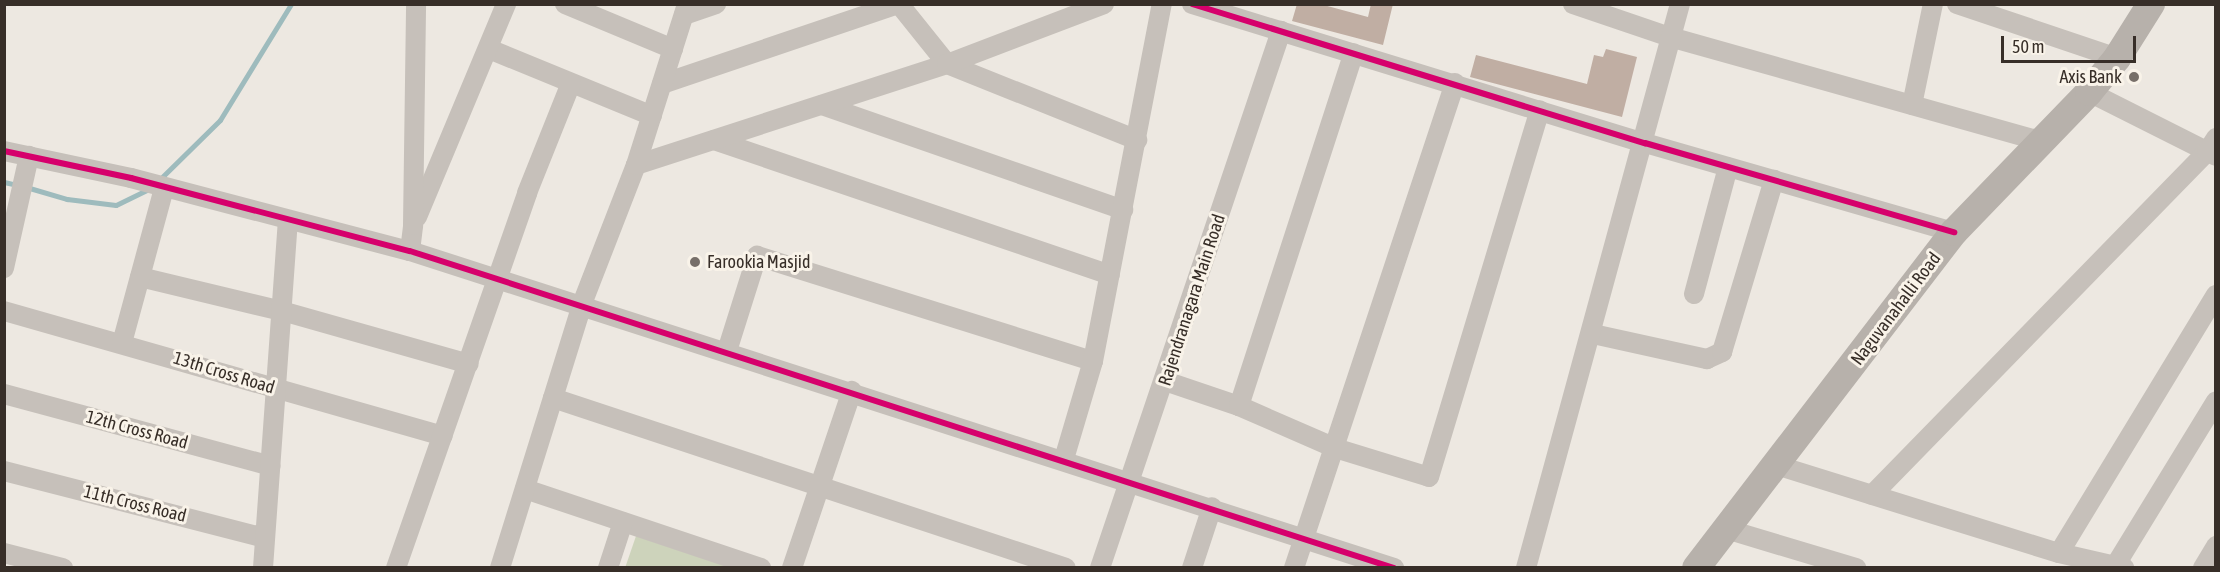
<!DOCTYPE html>
<style>
body{margin:0}
#map{position:relative;width:2220px;height:572px;overflow:hidden;background:#ede8e1;font-family:"Asap Condensed",sans-serif}
div>[style]{position:absolute}
[style*='--x']{left:calc(var(--x)*1px);top:calc(var(--y)*1px);width:calc(var(--w)*1px);rotate:calc(var(--a)*1deg)}
.green>*{inset:0;background:#cdd3bb}
.stream>*{height:5px;margin:-2.5px;padding:0 2.5px;transform-origin:2.5px;border-radius:2.5px;background:#9ebbbd}
.building>*{inset:0;background:#c0aea3}
.street>*{height:20px;margin:-10px;padding:0 10px;transform-origin:10px;border-radius:10px;background:#c6c0ba}
.secondary>*{height:28px;margin:-14px;padding:0 14px;transform-origin:14px;border-radius:14px;background:#b7b1ab}
.cycleway>*{height:6px;margin:-3px;padding:0 3px;transform-origin:3px;border-radius:3px;background:#d6006c}
.dots>*{width:16px;height:16px;translate:-50% -50%;box-sizing:border-box;border:3px solid #f9f3e9;border-radius:50%}
span{translate:-50% -50%;white-space:nowrap;text-align:center;line-height:1.15;-webkit-text-stroke:6px #f9f3e9;paint-order:stroke}
.poi-label{font-size:18px;color:#372e28}
.right{translate:-100% -50%;text-align:right}
.left{translate:0 -50%;text-align:left}
.street-label{font-size:18px;color:#372e28}
.frame{position:absolute;inset:0;border:6px solid #372e28;pointer-events:none}
.scale{position:absolute;left:2001px;top:36px;width:135px;height:27px;box-sizing:border-box;border:3px solid #372e28;border-top:0;padding-left:8px;font-size:18px;line-height:21px;white-space:nowrap;color:#372e28;-webkit-text-stroke:4px #f9f3e9;paint-order:stroke}
</style>
<div id="map">
<div class="green">
<i style="clip-path:polygon(636px 536px,729px 567px,625px 568px)"></i>
</div>
<div class="stream">
<i style="--x:158;--y:181;--w:87;--a:-44.5"></i>
<i style="--x:220;--y:120;--w:136;--a:-58.5"></i>
<i style="--x:4;--y:182;--w:13;--a:13"></i>
<i style="--x:26;--y:187;--w:43;--a:16.3"></i>
<i style="--x:67;--y:199;--w:49;--a:7"></i>
<i style="--x:116;--y:205;--w:37;--a:-26"></i>
</div>
<div class="building">
<i style="clip-path:polygon(1297px 4px,1320px 4px,1368px 17px,1371px 4px,1393px 4px,1383px 45px,1292px 21px)"></i>
<i style="clip-path:polygon(1606px 49px,1637px 57px,1622px 117px,1470px 77px,1476px 55px,1587px 84px,1594px 55px,1603px 57px)"></i>
</div>
<div class="street">
<i style="--x:565;--y:4;--w:117;--a:22.6"></i>
<i style="--x:1192;--y:4;--w:474;--a:17.1"></i>
<i style="--x:1645;--y:143;--w:322;--a:16.1"></i>
<i style="--x:1573;--y:4;--w:102;--a:18.8"></i>
<i style="--x:1670;--y:37;--w:387;--a:15.7"></i>
<i style="--x:1957;--y:4;--w:169;--a:18.6"></i>
<i style="--x:684;--y:15;--w:34;--a:-19"></i>
<i style="--x:489;--y:49;--w:176;--a:22.3"></i>
<i style="--x:662;--y:84;--w:250;--a:-18.7"></i>
<i style="--x:899;--y:4;--w:77;--a:51.3"></i>
<i style="--x:947;--y:64;--w:205;--a:21.8"></i>
<i style="--x:2089;--y:92;--w:142;--a:26.7"></i>
<i style="--x:822;--y:105;--w:319;--a:19.2"></i>
<i style="--x:1912;--y:105;--w:103;--a:-78.3"></i>
<i style="--x:714;--y:140;--w:418;--a:18.8"></i>
<i style="--x:4;--y:151;--w:130;--a:12"></i>
<i style="--x:131;--y:178;--w:288;--a:14.7"></i>
<i style="--x:410;--y:251;--w:1034;--a:17.86"></i>
<i style="--x:636;--y:165;--w:327;--a:-18"></i>
<i style="--x:947;--y:64;--w:168;--a:-20.9"></i>
<i style="--x:417;--y:217;--w:231;--a:-67.3"></i>
<i style="--x:410;--y:251;--w:26;--a:-83"></i>
<i style="--x:413;--y:225;--w:221;--a:-89.2"></i>
<i style="--x:4;--y:268;--w:115;--a:-77.4"></i>
<i style="--x:140;--y:277;--w:146;--a:13.5"></i>
<i style="--x:282;--y:311;--w:194;--a:15.8"></i>
<i style="--x:1694;--y:294;--w:131;--a:-75"></i>
<i style="--x:4;--y:311;--w:456;--a:15.9"></i>
<i style="--x:1593;--y:334;--w:117;--a:12.4"></i>
<i style="--x:1707;--y:359;--w:17;--a:-25"></i>
<i style="--x:1722;--y:352;--w:180;--a:-73.2"></i>
<i style="--x:122;--y:343;--w:161;--a:-74.8"></i>
<i style="--x:727;--y:351;--w:100;--a:-72.5"></i>
<i style="--x:757;--y:256;--w:352;--a:17.4"></i>
<i style="--x:1165;--y:381;--w:78;--a:18.7"></i>
<i style="--x:1239;--y:406;--w:105;--a:23.6"></i>
<i style="--x:1335;--y:448;--w:98;--a:17.1"></i>
<i style="--x:1429;--y:477;--w:383;--a:-73.2"></i>
<i style="--x:4;--y:394;--w:276;--a:15.1"></i>
<i style="--x:553;--y:398;--w:540;--a:18.33"></i>
<i style="--x:1239;--y:406;--w:371;--a:-72"></i>
<i style="--x:1064;--y:459;--w:102;--a:-73.5"></i>
<i style="--x:1093;--y:361;--w:364;--a:-79.1"></i>
<i style="--x:1776;--y:465;--w:296;--a:17.3"></i>
<i style="--x:2059;--y:553;--w:67;--a:13"></i>
<i style="--x:4;--y:471;--w:269;--a:14.4"></i>
<i style="--x:525;--y:489;--w:249;--a:18.5"></i>
<i style="--x:1872;--y:495;--w:479;--a:-45.7"></i>
<i style="--x:2207;--y:152;--w:17;--a:-57"></i>
<i style="--x:1726;--y:529;--w:136;--a:16.7"></i>
<i style="--x:4;--y:553;--w:61;--a:14.3"></i>
<i style="--x:2059;--y:553;--w:302;--a:-58.7"></i>
<i style="--x:2115;--y:566;--w:193;--a:-58.5"></i>
<i style="--x:263;--y:568;--w:347;--a:-85.9"></i>
<i style="--x:396;--y:568;--w:397;--a:-70.7"></i>
<i style="--x:527;--y:193;--w:118;--a:-68.2"></i>
<i style="--x:500;--y:568;--w:276;--a:-72.7"></i>
<i style="--x:582;--y:304;--w:149;--a:-68.8"></i>
<i style="--x:636;--y:165;--w:169;--a:-72.4"></i>
<i style="--x:608;--y:568;--w:48;--a:-71.9"></i>
<i style="--x:792;--y:568;--w:187;--a:-71.3"></i>
<i style="--x:1100;--y:568;--w:567;--a:-71.37"></i>
<i style="--x:1192;--y:568;--w:64;--a:-71.8"></i>
<i style="--x:1294;--y:568;--w:511;--a:-71.64"></i>
<i style="--x:1526;--y:568;--w:585;--a:-74.73"></i>
<i style="--x:2203;--y:568;--w:26;--a:-59"></i>
</div>
<div class="secondary">
<i style="--x:1696;--y:568;--w:424;--a:-52.5"></i>
<i style="--x:1954;--y:232;--w:194;--a:-46"></i>
<i style="--x:2089;--y:92;--w:44;--a:-50.5"></i>
<i style="--x:2117;--y:58;--w:64;--a:-57.8"></i>
</div>
<div class="cycleway">
<i style="--x:1192;--y:4;--w:474;--a:17.1"></i>
<i style="--x:1645;--y:143;--w:322;--a:16.1"></i>
<i style="--x:4;--y:151;--w:130;--a:12"></i>
<i style="--x:131;--y:178;--w:288;--a:14.7"></i>
<i style="--x:410;--y:251;--w:1034;--a:17.86"></i>
</div>
<div class="dots">
<i style="left:2134px;top:77px;background:#776f69"></i>
<i style="left:695px;top:262px;background:#776f69"></i>
</div>
<div class="poi-label">
<span class="right" style="left:2122px;top:77px">Axis Bank</span>
<span class="left" style="left:707px;top:262px">Farookia Masjid</span>
</div>
<div class="street-label">
<span style="left:1192px;top:300px;rotate:-72deg">Rajendranagara Main Road</span>
<span style="left:1896px;top:309px;rotate:-53deg">Naguvanahalli Road</span>
<span style="left:224px;top:373px;rotate:17deg">13th Cross Road</span>
<span style="left:137px;top:430px;rotate:15deg">12th Cross Road</span>
<span style="left:135px;top:504px;rotate:14deg">11th Cross Road</span>
</div>
<div class="frame"></div>
<div class="scale">50 m</div>
</div>
